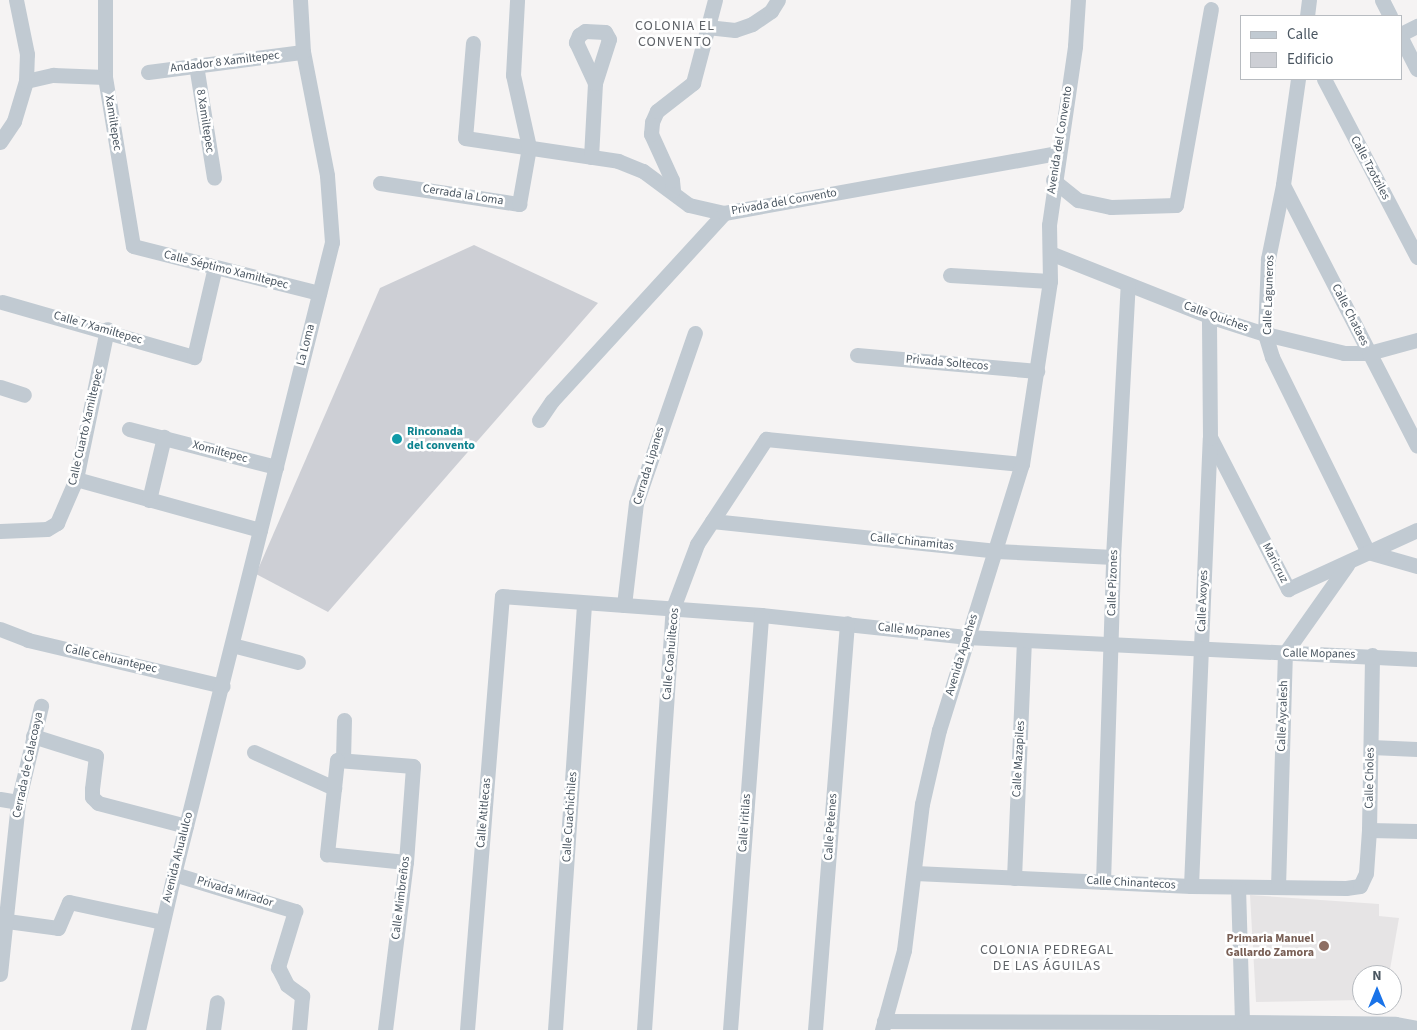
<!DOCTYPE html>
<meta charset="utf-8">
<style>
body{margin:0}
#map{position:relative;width:1417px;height:1030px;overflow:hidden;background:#f5f3f3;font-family:"Source Sans 3",sans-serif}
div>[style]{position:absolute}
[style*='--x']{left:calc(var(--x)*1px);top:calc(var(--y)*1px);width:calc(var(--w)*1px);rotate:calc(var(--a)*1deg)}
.education>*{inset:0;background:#e6e4e5}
.building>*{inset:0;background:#cdcfd5}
.minor>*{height:15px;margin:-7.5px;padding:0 7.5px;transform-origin:7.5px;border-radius:7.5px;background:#c1cad2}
.dots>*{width:14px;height:14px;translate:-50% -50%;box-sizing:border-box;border:2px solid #fff;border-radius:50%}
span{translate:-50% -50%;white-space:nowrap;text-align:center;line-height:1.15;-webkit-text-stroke:5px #fff;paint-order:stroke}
.street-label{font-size:12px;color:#4a5661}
.culture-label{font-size:12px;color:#0d838f;font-weight:700}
.left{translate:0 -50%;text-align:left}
.education-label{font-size:12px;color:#785e54;font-weight:700}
.right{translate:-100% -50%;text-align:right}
.neighbourhood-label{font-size:14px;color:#5f6368;letter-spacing:1px}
.legend{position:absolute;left:1240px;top:15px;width:162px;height:65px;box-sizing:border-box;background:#fff;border:1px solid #b7bbc0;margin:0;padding:6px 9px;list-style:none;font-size:15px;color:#4a5661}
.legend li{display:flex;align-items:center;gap:10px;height:25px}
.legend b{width:25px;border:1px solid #b7bbc0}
.north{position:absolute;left:1352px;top:965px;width:50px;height:50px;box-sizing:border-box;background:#fff;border:1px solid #b7bbc0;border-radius:50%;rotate:0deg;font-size:14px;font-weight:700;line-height:20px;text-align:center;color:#4a5661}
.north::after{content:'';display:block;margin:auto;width:18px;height:22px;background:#1a73e8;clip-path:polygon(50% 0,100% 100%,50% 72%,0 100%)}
</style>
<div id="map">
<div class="education">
<i style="clip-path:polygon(1250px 895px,1379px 904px,1379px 916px,1399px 918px,1389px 975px,1362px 975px,1362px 1000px,1256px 1002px)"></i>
</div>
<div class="building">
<i style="clip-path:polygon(474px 245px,598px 303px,328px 612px,256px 574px,380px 288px)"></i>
</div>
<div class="minor">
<i style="--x:105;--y:0;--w:77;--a:90"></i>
<i style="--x:105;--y:77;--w:171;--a:80.6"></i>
<i style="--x:133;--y:246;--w:192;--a:14.2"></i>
<i style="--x:1382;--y:0;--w:18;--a:63"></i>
<i style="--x:1307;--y:16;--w:16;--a:-83"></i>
<i style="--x:707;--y:27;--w:28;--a:6"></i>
<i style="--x:735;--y:30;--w:18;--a:-19"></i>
<i style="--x:752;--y:24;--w:23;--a:-34"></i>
<i style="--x:771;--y:11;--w:13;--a:-58"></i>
<i style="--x:1401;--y:34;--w:18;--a:-27"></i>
<i style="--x:1401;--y:38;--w:35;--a:63"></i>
<i style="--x:473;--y:43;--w:95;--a:94.8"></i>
<i style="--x:465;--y:138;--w:155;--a:8.5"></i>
<i style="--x:618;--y:161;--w:27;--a:22"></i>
<i style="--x:643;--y:171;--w:57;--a:36.5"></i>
<i style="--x:689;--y:205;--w:36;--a:13"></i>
<i style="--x:196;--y:65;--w:114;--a:80.9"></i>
<i style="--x:148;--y:72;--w:156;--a:-7.4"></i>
<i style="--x:1298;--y:79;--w:107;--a:98.1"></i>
<i style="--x:1283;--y:185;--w:76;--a:101.5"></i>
<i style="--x:1268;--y:259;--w:75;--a:92.3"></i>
<i style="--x:1265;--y:334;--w:24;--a:73"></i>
<i style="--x:1272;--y:357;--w:217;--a:63.8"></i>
<i style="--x:1368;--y:552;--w:51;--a:15.9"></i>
<i style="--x:1324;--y:79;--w:201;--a:62.4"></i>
<i style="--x:26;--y:81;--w:28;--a:-13"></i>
<i style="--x:53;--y:75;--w:52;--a:2.2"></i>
<i style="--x:0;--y:142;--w:25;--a:-56"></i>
<i style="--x:14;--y:121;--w:42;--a:-73.3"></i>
<i style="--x:26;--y:81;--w:27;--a:-88"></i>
<i style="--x:27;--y:54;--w:55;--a:-101.5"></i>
<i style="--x:591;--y:157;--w:74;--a:-86.9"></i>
<i style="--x:595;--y:83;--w:46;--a:-72.3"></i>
<i style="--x:609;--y:39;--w:8;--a:-120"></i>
<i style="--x:605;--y:32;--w:20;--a:-177"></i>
<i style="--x:585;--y:31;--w:7;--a:146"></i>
<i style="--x:579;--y:35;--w:8;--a:113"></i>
<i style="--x:576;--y:42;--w:45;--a:65.1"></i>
<i style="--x:1053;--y:180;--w:32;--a:39"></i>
<i style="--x:1078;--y:200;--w:34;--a:12"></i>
<i style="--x:1111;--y:207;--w:65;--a:-1.8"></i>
<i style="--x:1176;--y:205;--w:199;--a:-79.9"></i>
<i style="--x:380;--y:183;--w:141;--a:8.6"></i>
<i style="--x:519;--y:204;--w:58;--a:-80"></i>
<i style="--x:529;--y:147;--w:74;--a:-102.5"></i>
<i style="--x:513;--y:75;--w:75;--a:-86.9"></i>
<i style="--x:1283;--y:185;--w:293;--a:62.8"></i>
<i style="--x:673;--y:190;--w:10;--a:-96"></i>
<i style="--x:672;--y:180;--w:51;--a:-114.5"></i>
<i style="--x:651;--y:134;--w:12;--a:-85"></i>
<i style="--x:652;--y:122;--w:12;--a:-66"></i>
<i style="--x:657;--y:111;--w:46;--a:-37.9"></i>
<i style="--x:693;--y:83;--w:86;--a:-75.2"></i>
<i style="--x:1050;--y:253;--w:171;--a:21.6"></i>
<i style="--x:1209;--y:316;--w:59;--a:17.8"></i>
<i style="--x:1265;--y:334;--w:81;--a:13.5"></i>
<i style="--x:1344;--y:353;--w:25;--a:0"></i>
<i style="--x:1369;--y:353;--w:50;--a:-15.2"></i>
<i style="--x:950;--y:275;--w:100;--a:3.4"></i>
<i style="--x:2;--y:302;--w:200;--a:16"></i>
<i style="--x:194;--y:357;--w:92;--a:-76.9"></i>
<i style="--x:857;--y:355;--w:181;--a:5.1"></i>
<i style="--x:0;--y:387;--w:25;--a:18"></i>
<i style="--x:539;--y:420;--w:23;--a:-56"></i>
<i style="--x:552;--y:401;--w:255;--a:-47.5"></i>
<i style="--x:724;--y:213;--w:339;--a:-10.2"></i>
<i style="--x:129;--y:429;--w:152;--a:14.5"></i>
<i style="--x:1211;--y:439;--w:169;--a:62.8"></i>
<i style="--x:1288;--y:589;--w:142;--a:-24.6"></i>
<i style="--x:76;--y:479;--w:191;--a:15.5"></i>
<i style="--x:149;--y:500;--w:65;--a:-76.6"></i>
<i style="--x:712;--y:521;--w:286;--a:6"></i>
<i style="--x:996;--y:551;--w:117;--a:2.9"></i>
<i style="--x:0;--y:531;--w:47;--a:-2.4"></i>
<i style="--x:47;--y:529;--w:12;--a:-31"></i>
<i style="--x:57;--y:523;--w:48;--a:-66.6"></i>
<i style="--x:76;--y:479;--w:153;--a:-78.3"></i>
<i style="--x:624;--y:605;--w:103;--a:-83.3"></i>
<i style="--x:636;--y:503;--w:180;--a:-70.9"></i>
<i style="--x:0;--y:629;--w:30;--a:21"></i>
<i style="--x:28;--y:640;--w:200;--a:13.3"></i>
<i style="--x:232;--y:645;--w:68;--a:14.4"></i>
<i style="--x:33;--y:736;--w:66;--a:17.6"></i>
<i style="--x:96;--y:756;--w:33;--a:97"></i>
<i style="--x:92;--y:789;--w:8;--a:90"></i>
<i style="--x:92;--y:797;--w:8;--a:45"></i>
<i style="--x:98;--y:803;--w:91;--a:14.6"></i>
<i style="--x:1371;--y:747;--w:46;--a:2.5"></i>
<i style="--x:254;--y:752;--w:88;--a:24.2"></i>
<i style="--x:343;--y:760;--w:40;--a:-88.6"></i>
<i style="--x:0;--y:799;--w:18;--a:9"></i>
<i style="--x:1369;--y:830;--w:48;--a:1.2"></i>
<i style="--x:915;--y:873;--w:276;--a:2.7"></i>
<i style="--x:1191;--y:886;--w:155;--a:0.7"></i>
<i style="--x:1346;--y:888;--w:14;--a:-8"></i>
<i style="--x:1360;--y:886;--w:14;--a:-65"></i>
<i style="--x:1366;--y:873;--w:43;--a:-86"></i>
<i style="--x:1369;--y:830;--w:175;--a:-89"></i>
<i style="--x:174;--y:874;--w:127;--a:17"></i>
<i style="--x:295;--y:911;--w:59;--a:106.9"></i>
<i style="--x:278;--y:967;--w:20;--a:63"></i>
<i style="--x:287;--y:985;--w:19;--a:36"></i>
<i style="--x:302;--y:996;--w:34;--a:95"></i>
<i style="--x:1014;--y:878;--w:238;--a:-87.6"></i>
<i style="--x:1103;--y:882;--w:325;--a:-88.2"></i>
<i style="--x:1113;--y:557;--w:273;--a:-86.9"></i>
<i style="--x:1191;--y:886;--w:448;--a:-87.6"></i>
<i style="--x:1210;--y:438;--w:122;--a:-90.5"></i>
<i style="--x:1238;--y:887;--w:135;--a:88.3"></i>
<i style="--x:1278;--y:887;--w:234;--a:-88.3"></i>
<i style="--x:1285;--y:653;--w:108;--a:-54.8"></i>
<i style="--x:7;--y:921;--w:51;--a:7.8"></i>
<i style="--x:58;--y:928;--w:28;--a:-67"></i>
<i style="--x:69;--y:902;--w:95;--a:12.1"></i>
<i style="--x:0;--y:974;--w:173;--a:-84"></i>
<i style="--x:18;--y:802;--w:99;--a:-76.5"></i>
<i style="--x:884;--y:1021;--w:358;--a:0.2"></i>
<i style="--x:1242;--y:1022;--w:153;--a:0.7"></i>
<i style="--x:1395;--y:1024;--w:22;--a:10"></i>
<i style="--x:138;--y:1030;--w:160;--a:-77"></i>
<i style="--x:174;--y:874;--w:651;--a:-75.96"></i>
<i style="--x:332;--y:242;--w:67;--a:-94.3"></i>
<i style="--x:327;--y:175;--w:125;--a:-101"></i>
<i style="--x:303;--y:52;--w:52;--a:-93.3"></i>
<i style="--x:213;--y:1030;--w:28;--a:-82"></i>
<i style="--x:385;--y:1030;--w:169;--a:-82.9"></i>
<i style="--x:406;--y:862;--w:96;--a:-85.8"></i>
<i style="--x:413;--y:766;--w:76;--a:-175.5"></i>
<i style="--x:337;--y:760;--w:95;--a:96.1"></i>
<i style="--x:327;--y:854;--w:79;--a:5.8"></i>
<i style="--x:467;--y:1030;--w:435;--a:-85.4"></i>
<i style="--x:502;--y:596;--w:260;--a:4.2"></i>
<i style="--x:761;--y:615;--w:206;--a:6.1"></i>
<i style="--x:966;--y:637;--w:452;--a:2.8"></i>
<i style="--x:555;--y:1030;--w:428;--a:-86.1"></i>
<i style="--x:644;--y:1030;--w:423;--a:-86.1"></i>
<i style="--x:673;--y:608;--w:68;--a:-69.4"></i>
<i style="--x:697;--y:544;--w:126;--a:-56.7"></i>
<i style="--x:766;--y:439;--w:257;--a:5.6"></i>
<i style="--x:730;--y:1030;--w:416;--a:-85.7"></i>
<i style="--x:815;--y:1030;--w:408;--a:-85.5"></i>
<i style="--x:882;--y:1030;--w:83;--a:-74.6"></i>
<i style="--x:904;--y:950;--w:147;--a:-83"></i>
<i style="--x:922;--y:804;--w:76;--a:-77.1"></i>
<i style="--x:939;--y:730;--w:279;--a:-72.7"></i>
<i style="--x:1022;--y:464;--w:185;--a:-81.3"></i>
<i style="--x:1050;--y:281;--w:56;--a:-91"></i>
<i style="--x:1049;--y:225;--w:181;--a:-81.7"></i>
<i style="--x:1075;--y:46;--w:46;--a:-86.3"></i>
</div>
<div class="dots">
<i style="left:397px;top:439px;background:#0f9aa8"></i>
<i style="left:1324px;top:946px;background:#8d6e63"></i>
</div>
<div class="street-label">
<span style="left:225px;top:62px;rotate:-7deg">Andador 8 Xamiltepec</span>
<span style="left:205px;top:121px;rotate:81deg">8 Xamiltepec</span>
<span style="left:113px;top:123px;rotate:81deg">Xamiltepec</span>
<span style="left:1060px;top:140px;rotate:-81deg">Avenida del Convento</span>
<span style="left:1370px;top:168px;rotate:62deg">Calle Tzotziles</span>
<span style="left:463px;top:195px;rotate:9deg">Cerrada la Loma</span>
<span style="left:784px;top:202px;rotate:-10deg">Privada del Convento</span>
<span style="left:226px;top:270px;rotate:14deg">Calle Séptimo Xamiltepec</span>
<span style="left:1269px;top:295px;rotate:-88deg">Calle Laguneros</span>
<span style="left:1350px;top:315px;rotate:63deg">Calle Chataes</span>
<span style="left:1216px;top:317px;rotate:20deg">Calle Quiches</span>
<span style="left:98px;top:328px;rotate:16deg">Calle 7 Xamiltepec</span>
<span style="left:306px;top:345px;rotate:-76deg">La Loma</span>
<span style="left:947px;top:363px;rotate:5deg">Privada Soltecos</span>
<span style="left:86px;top:427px;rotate:-77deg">Calle Cuarto Xamiltepec</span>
<span style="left:220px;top:452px;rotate:15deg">Xomiltepec</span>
<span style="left:649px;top:466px;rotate:-73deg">Cerrada Lipanes</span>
<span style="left:912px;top:542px;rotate:6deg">Calle Chinamitas</span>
<span style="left:1275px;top:563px;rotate:63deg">Maricruz</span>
<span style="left:1113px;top:583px;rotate:-88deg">Calle Pizones</span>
<span style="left:1203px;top:601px;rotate:-88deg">Calle Axoyes</span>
<span style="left:914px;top:631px;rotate:6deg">Calle Mopanes</span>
<span style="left:671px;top:654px;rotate:-85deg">Calle Coahuiltecos</span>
<span style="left:1319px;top:654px;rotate:1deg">Calle Mopanes</span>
<span style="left:962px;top:655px;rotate:-73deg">Avenida Apaches</span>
<span style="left:111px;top:659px;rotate:13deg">Calle Cehuantepec</span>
<span style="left:1283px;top:716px;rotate:-88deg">Calle Aycalesh</span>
<span style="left:1019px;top:759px;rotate:-87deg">Calle Mazapiles</span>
<span style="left:28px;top:765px;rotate:-78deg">Cerrada de Calacoaya</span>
<span style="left:1370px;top:778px;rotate:-89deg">Calle Choles</span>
<span style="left:484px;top:813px;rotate:-85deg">Calle Atitlecas</span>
<span style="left:570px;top:817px;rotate:-86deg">Calle Cuachichiles</span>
<span style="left:745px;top:823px;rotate:-86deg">Calle Iritilas</span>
<span style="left:831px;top:827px;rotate:-86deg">Calle Petenes</span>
<span style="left:178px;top:857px;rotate:-76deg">Avenida Ahualulco</span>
<span style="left:1131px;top:883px;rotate:3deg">Calle Chinantecos</span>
<span style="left:235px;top:892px;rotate:17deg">Privada Mirador</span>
<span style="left:401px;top:898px;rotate:-83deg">Calle Mimbreños</span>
</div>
<div class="culture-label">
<span class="left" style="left:407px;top:439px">Rinconada<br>del convento</span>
</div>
<div class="education-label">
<span class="right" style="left:1314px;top:946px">Primaria Manuel<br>Gallardo Zamora</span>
</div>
<div class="neighbourhood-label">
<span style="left:675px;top:34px">COLONIA EL<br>CONVENTO</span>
<span style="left:1047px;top:958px">COLONIA PEDREGAL<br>DE LAS ÁGUILAS</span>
</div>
<ul class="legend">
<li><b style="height:6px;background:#c1cad2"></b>Calle</li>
<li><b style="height:14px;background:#cdcfd5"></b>Edificio</li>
</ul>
<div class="north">N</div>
</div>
